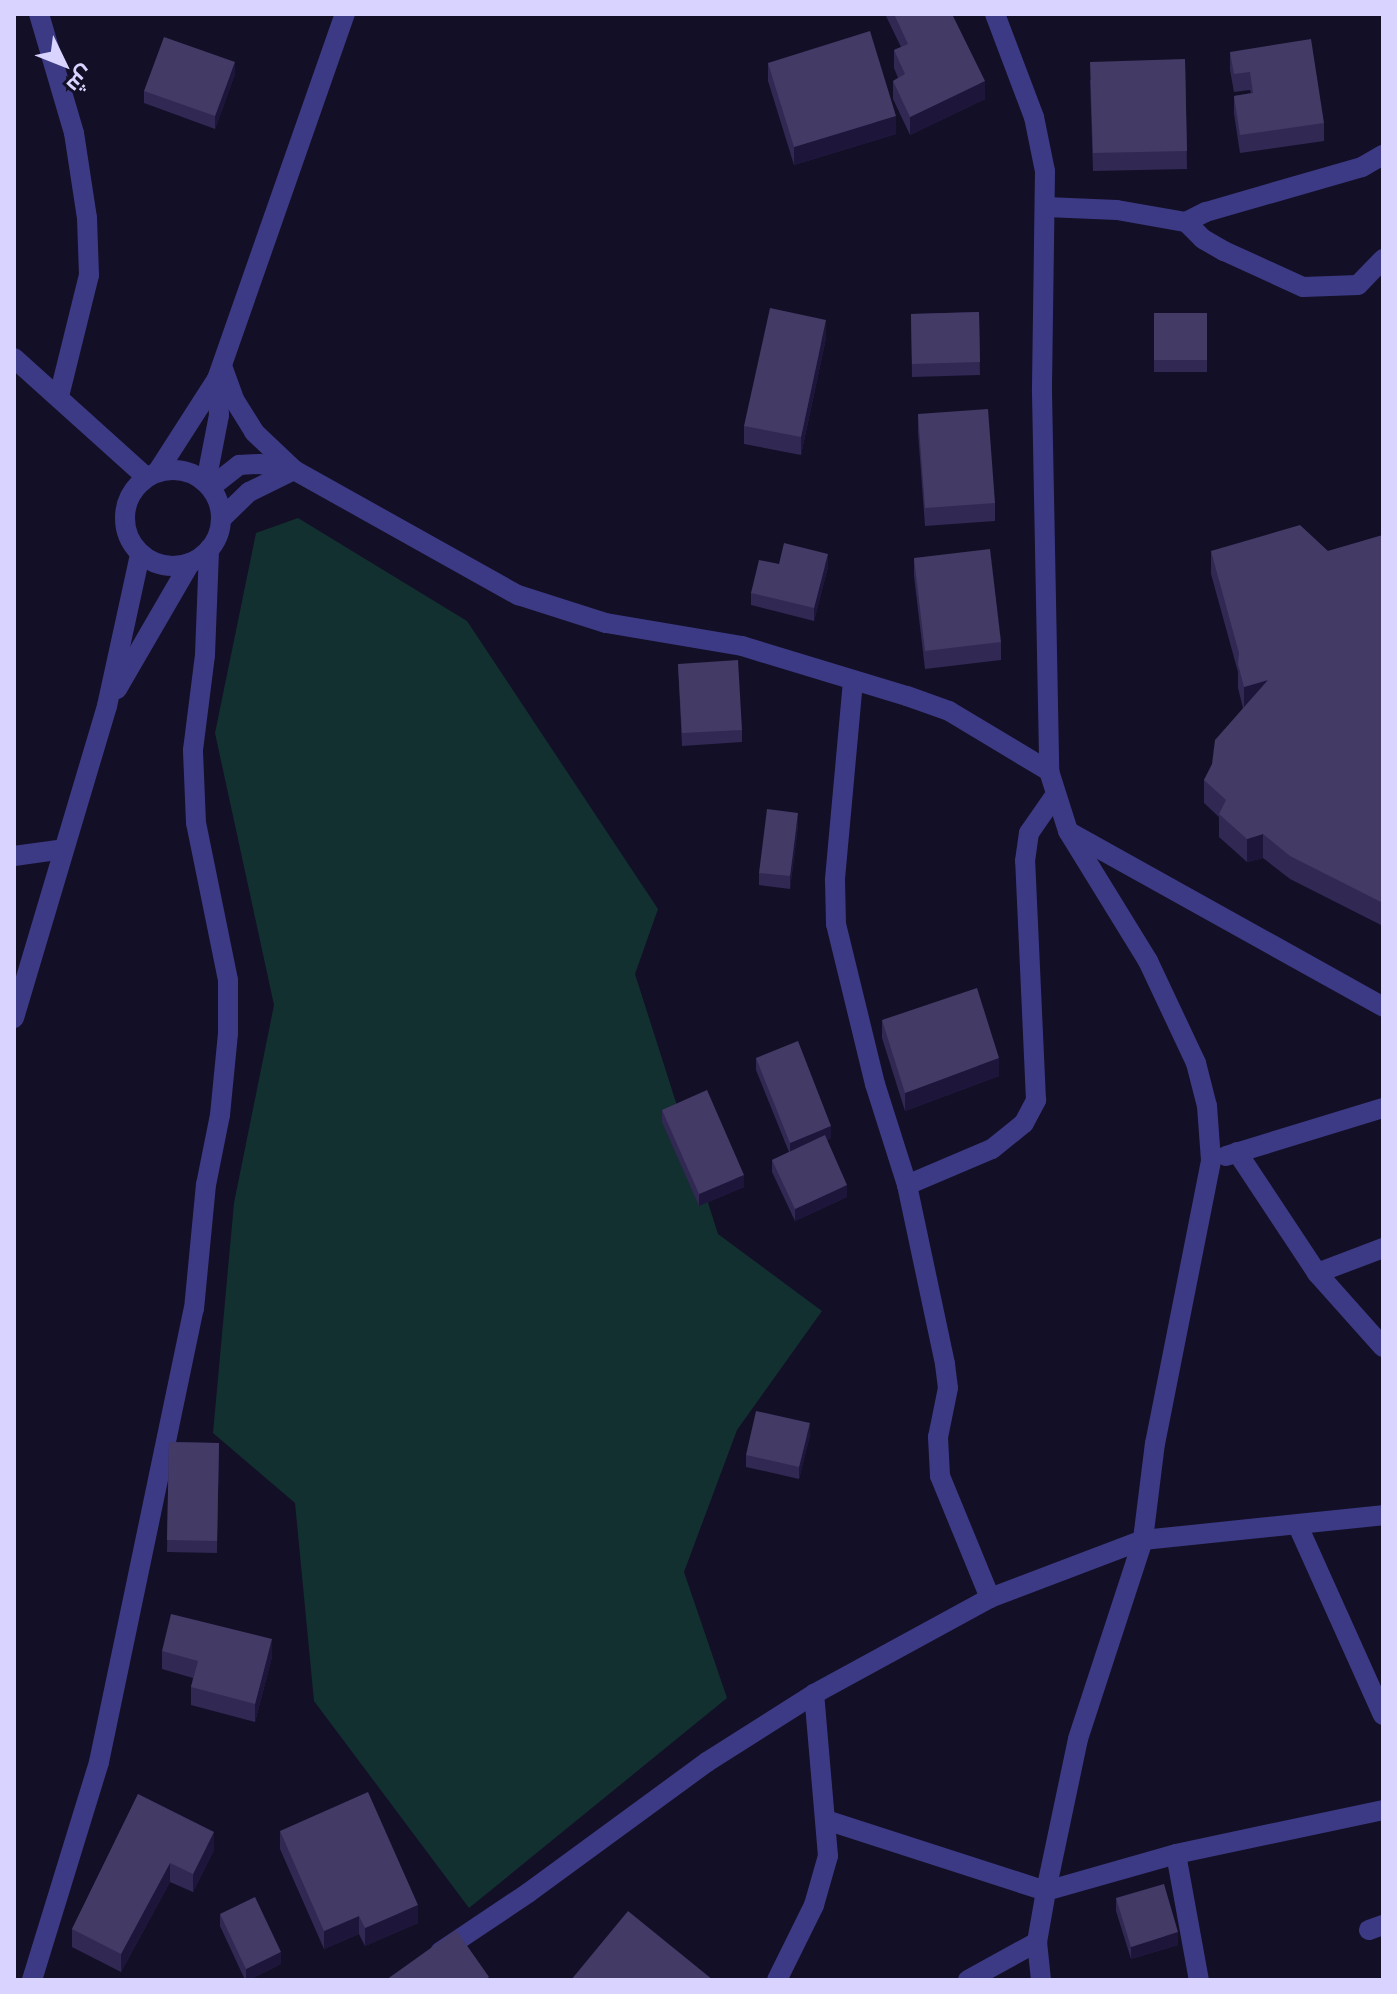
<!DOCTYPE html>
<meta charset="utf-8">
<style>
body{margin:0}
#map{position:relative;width:1397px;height:1994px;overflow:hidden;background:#130f26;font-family:"Noto Sans",Cairo,sans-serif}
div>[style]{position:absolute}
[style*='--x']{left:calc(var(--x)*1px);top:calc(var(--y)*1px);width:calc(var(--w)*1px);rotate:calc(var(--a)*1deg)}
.green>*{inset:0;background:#12302f}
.minor>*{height:20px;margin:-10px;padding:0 10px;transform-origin:10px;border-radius:10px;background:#3d3a85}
.minor>.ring{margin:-10px;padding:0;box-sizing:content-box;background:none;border:20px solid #3d3a85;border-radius:50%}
.wall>*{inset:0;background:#312854}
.shaded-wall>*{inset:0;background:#1d163a}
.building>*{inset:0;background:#433a66}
span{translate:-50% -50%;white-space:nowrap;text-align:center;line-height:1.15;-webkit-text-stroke:6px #130f26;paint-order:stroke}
.frame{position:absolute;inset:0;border:16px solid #d9d4ff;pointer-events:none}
.north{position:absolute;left:24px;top:24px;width:80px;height:80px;-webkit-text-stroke:6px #130f26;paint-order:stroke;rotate:133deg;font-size:22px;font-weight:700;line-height:32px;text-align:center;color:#d9d4ff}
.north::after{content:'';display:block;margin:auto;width:28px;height:36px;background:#d9d4ff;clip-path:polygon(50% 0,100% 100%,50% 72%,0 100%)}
</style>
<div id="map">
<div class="green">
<i style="clip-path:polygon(298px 518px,467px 621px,658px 909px,635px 974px,718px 1234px,822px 1311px,737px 1430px,684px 1572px,727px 1698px,469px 1908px,314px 1701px,295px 1503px,213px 1433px,234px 1203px,274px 1005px,215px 733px,256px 533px)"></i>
</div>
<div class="minor">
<i style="--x:39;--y:14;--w:124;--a:73.6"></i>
<i style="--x:74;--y:133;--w:86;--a:81.3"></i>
<i style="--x:87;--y:218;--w:57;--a:88"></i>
<i style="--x:89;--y:275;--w:125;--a:103.9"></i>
<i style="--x:995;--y:14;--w:110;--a:69.3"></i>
<i style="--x:1034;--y:117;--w:55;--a:78.5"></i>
<i style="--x:1045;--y:171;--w:221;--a:90.8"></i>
<i style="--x:1042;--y:392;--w:379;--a:88.9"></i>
<i style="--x:1049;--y:771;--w:63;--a:72.4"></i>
<i style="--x:1068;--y:831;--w:153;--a:58.4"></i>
<i style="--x:1148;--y:961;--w:113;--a:64.8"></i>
<i style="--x:1196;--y:1063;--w:44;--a:75.7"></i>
<i style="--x:1207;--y:1106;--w:55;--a:85.8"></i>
<i style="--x:1211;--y:1161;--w:288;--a:101.2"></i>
<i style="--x:1155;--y:1443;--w:98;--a:97.1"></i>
<i style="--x:1143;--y:1540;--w:209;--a:108.1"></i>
<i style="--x:1078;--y:1739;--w:155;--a:101.9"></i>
<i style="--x:1046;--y:1891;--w:52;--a:100"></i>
<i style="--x:1037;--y:1942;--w:38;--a:84"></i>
<i style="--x:1046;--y:207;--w:71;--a:2.4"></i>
<i style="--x:1117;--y:210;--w:70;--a:9.9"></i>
<i style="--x:1186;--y:222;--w:24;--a:45"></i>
<i style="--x:1203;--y:239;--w:24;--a:30"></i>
<i style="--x:1224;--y:251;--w:87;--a:24.5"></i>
<i style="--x:1303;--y:287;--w:55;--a:-2.1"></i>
<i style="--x:1358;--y:285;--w:36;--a:-46"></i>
<i style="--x:1186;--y:222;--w:22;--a:-27"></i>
<i style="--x:1206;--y:212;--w:162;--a:-16.1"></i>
<i style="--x:1362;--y:167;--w:24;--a:-30"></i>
<i style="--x:14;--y:358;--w:178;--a:42"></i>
<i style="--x:222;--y:366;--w:37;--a:70"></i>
<i style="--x:235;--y:401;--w:36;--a:58"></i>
<i style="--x:254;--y:432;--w:55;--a:43.5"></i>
<i style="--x:294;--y:470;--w:257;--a:29.2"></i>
<i style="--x:518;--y:595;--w:92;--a:17.7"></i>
<i style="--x:606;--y:623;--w:138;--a:9.6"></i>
<i style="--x:742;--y:646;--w:172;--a:16.9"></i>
<i style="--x:907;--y:696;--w:45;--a:19.7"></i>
<i style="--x:949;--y:711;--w:117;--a:31"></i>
<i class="ring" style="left:125px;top:470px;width:76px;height:76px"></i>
<i style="--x:158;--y:471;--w:109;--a:-57.3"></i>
<i style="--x:217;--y:379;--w:387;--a:-70.7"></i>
<i style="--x:206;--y:482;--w:68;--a:-79"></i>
<i style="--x:219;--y:415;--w:36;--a:-93"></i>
<i style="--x:211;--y:487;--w:36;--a:-38"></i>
<i style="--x:239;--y:465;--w:21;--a:-3"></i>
<i style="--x:260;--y:464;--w:30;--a:9"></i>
<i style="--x:221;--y:519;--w:39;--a:-44"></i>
<i style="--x:249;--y:492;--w:50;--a:-26.1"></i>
<i style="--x:853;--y:681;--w:200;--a:95.2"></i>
<i style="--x:835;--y:880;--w:44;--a:88.7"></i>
<i style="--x:836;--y:924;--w:165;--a:76.3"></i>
<i style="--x:875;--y:1084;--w:106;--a:72.4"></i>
<i style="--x:907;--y:1185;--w:183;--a:78"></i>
<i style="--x:945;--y:1364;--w:24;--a:83"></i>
<i style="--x:948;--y:1388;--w:50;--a:101.5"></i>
<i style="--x:938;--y:1437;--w:39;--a:87"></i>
<i style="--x:940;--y:1476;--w:132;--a:67.7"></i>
<i style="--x:117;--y:689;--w:146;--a:-59.9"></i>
<i style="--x:1071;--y:833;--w:357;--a:29.1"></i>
<i style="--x:14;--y:856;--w:50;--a:-8"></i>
<i style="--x:14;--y:1018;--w:326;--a:-73.4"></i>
<i style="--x:107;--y:706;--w:155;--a:-77.7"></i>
<i style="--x:1237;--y:1152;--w:145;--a:56.5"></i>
<i style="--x:1317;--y:1273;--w:99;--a:48.3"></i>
<i style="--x:1226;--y:1156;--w:164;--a:-17"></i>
<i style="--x:907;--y:1185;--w:92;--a:-23"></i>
<i style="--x:992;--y:1149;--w:41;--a:-39.1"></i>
<i style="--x:1024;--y:1123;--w:26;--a:-62"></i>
<i style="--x:1036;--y:1100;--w:239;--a:-92.6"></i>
<i style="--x:1025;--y:861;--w:28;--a:-82"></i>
<i style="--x:1029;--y:833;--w:47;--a:-55.3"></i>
<i style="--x:1317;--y:1273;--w:71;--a:-20.7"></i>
<i style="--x:1298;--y:1526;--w:207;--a:65.8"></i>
<i style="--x:826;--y:1820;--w:231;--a:17.9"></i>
<i style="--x:1046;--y:1891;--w:135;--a:-15.9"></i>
<i style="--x:1176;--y:1854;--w:212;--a:-12"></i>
<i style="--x:1176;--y:1854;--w:128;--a:79.7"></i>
<i style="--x:1369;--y:1930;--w:15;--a:-20"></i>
<i style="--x:440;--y:1952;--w:106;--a:-33.8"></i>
<i style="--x:528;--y:1893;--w:222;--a:-36.2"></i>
<i style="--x:707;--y:1762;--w:127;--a:-32.4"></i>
<i style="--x:814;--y:1694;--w:200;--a:-28.6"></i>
<i style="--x:990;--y:1598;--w:164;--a:-20.8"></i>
<i style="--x:1143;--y:1540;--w:241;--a:-5.9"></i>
<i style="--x:32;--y:1980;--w:228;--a:-72.9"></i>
<i style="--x:99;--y:1762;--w:463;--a:-78.2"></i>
<i style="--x:194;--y:1309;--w:125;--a:-84.5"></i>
<i style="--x:206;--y:1185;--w:71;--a:-78.7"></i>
<i style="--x:220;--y:1115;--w:82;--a:-84.4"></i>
<i style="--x:228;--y:1033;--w:53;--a:-90"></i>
<i style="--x:228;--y:980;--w:160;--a:-101.5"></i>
<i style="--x:196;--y:823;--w:73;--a:-92.4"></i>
<i style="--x:193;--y:750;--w:96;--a:-82.8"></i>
<i style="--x:205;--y:655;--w:106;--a:-87.8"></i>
<i style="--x:777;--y:1980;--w:84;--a:-63.7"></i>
<i style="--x:814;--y:1905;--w:51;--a:-74.1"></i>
<i style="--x:828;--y:1856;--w:163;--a:-94.9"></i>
<i style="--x:968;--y:1980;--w:79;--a:-28.8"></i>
</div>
<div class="wall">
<i style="clip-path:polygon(885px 14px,952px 14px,985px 99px,910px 135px,893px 99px,893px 81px,898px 78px,894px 68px,894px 50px,901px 47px)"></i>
<i style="clip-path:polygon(1230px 52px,1324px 123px,1324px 141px,1240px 153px,1234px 114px,1234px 96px,1251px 93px,1250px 90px,1234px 92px,1230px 70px)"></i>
<i style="clip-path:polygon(1185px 59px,1187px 169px,1093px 171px,1090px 80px)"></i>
<i style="clip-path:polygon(768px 63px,896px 134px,794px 165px,768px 81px)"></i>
<i style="clip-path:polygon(235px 74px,215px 129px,144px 103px,144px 91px)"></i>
<i style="clip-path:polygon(979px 312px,980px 375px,912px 377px,911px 314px)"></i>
<i style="clip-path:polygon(1154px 313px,1207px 313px,1207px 372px,1154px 372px)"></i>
<i style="clip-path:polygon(826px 338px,801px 455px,744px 444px,744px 426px)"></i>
<i style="clip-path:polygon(918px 414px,995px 503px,995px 521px,925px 526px,918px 432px)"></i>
<i style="clip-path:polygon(1383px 535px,1383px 926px,1290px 879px,1263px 858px,1247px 862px,1219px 837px,1219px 817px,1204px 803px,1204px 780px,1243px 708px,1238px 688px,1238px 672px,1211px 574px,1211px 551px,1328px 551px)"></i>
<i style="clip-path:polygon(914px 558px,1001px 642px,1001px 660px,925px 669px,914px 576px)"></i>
<i style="clip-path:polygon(779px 564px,828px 567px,814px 621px,751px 605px,751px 593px)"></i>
<i style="clip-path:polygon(678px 664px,742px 730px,742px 742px,682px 746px)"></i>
<i style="clip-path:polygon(798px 825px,790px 889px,759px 885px,759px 873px)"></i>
<i style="clip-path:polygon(882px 1020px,999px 1076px,905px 1111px,882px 1038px)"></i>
<i style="clip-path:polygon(756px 1058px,831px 1138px,827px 1140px,847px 1197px,795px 1221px,772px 1172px,772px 1160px,789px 1152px,756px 1070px)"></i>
<i style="clip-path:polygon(662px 1110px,744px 1187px,699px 1206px,662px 1122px)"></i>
<i style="clip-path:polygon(810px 1435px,799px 1479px,746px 1467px,746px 1455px)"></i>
<i style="clip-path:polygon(169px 1442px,219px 1443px,217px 1553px,167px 1552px)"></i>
<i style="clip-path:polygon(162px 1651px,272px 1657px,255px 1722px,191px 1705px,191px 1687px,193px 1678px,162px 1669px)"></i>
<i style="clip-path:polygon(138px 1794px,214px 1850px,193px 1892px,170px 1882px,121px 1972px,72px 1947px,72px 1929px)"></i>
<i style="clip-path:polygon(280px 1831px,418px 1923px,365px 1946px,359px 1934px,324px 1949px,280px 1849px)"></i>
<i style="clip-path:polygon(1116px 1898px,1178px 1945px,1131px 1959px,1116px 1911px)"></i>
<i style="clip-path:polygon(220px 1914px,281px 1964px,249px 1980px,245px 1980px,220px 1926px)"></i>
</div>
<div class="shaded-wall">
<i style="clip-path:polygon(235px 62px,235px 74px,215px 129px,215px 116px)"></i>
<i style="clip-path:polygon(985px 81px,985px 99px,910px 135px,910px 117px)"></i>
<i style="clip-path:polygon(896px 116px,896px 134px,794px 165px,794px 147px)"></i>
<i style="clip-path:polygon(826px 320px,826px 338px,801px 455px,801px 437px)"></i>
<i style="clip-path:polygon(828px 554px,828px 567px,814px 621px,814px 608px)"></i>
<i style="clip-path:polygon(1268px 680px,1244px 710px,1244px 687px)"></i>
<i style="clip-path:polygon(798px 813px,798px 825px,790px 889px,790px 876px)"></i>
<i style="clip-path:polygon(1263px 834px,1263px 858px,1247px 862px,1247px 839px)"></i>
<i style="clip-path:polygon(999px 1058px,999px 1076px,905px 1111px,905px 1093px)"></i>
<i style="clip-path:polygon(831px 1126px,831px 1138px,790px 1155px,790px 1143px)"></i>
<i style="clip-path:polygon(744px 1175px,744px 1187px,699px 1206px,699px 1194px)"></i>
<i style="clip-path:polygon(847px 1185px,847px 1197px,795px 1221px,795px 1209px)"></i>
<i style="clip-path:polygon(810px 1423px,810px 1435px,799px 1479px,799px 1467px)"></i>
<i style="clip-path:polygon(272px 1639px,272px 1657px,255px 1722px,255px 1704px)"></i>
<i style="clip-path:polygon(214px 1832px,214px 1850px,193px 1892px,193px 1874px)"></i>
<i style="clip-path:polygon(170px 1863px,170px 1882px,121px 1972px,121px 1954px)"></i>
<i style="clip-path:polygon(418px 1905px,418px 1923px,365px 1946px,365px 1928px)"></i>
<i style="clip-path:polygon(359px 1916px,359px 1934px,324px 1949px,324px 1931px)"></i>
<i style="clip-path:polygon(1178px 1932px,1178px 1945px,1131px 1959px,1131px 1947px)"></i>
<i style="clip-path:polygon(281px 1952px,281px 1964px,249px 1980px,246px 1980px,246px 1969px)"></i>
</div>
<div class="building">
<i style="clip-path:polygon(894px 14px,952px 14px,985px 81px,910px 117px,893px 81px,905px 74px,894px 50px,908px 44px)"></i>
<i style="clip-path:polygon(870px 31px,896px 116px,794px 147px,768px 63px)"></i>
<i style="clip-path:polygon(164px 37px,235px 62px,215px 116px,144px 91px)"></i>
<i style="clip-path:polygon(1311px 39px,1324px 123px,1240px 135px,1234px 96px,1253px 93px,1250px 72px,1234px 74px,1230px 52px)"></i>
<i style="clip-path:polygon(1185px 59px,1187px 151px,1093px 153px,1090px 62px)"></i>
<i style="clip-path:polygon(770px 308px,826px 320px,801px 437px,744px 426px)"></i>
<i style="clip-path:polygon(979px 312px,980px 362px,912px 364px,911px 314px)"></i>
<i style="clip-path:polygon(1154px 313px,1207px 313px,1207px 360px,1154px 360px)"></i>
<i style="clip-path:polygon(988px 409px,995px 503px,925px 508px,918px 414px)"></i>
<i style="clip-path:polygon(1300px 525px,1328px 551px,1383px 535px,1383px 903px,1290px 856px,1263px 834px,1247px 839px,1219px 814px,1226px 800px,1204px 780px,1212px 764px,1215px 740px,1268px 680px,1244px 687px,1238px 664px,1239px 653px,1211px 551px)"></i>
<i style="clip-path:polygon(784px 543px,828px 554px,814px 608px,751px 593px,759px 560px,779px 564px)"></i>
<i style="clip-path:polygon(990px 549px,1001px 642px,925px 651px,914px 558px)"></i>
<i style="clip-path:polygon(738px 660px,742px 730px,682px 733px,678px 664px)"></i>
<i style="clip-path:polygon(767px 809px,798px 813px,790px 876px,759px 873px)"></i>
<i style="clip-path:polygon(977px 988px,999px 1058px,905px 1093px,882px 1020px)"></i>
<i style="clip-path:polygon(798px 1041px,831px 1126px,790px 1143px,756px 1058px)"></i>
<i style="clip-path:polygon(707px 1090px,744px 1175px,699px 1194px,662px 1110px)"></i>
<i style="clip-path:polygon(825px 1135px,847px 1185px,795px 1209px,772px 1160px)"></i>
<i style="clip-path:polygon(756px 1411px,810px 1423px,799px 1467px,746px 1455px)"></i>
<i style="clip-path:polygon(169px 1442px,219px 1443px,217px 1541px,167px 1540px)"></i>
<i style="clip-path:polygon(171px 1614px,272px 1639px,255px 1704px,191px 1687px,198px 1661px,162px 1651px)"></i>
<i style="clip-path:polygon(368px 1792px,418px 1905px,365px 1928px,359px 1916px,324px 1931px,280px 1831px)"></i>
<i style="clip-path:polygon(138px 1794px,214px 1832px,193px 1874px,170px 1863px,121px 1954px,72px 1929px)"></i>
<i style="clip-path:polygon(1164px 1884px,1178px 1932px,1131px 1947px,1116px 1898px)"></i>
<i style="clip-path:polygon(255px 1897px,281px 1952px,246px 1969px,220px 1914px)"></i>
<i style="clip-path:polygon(628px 1911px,713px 1980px,571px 1980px)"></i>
<i style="clip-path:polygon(456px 1930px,489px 1977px,484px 1980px,386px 1980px)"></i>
</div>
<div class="frame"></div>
<div class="north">ش</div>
</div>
